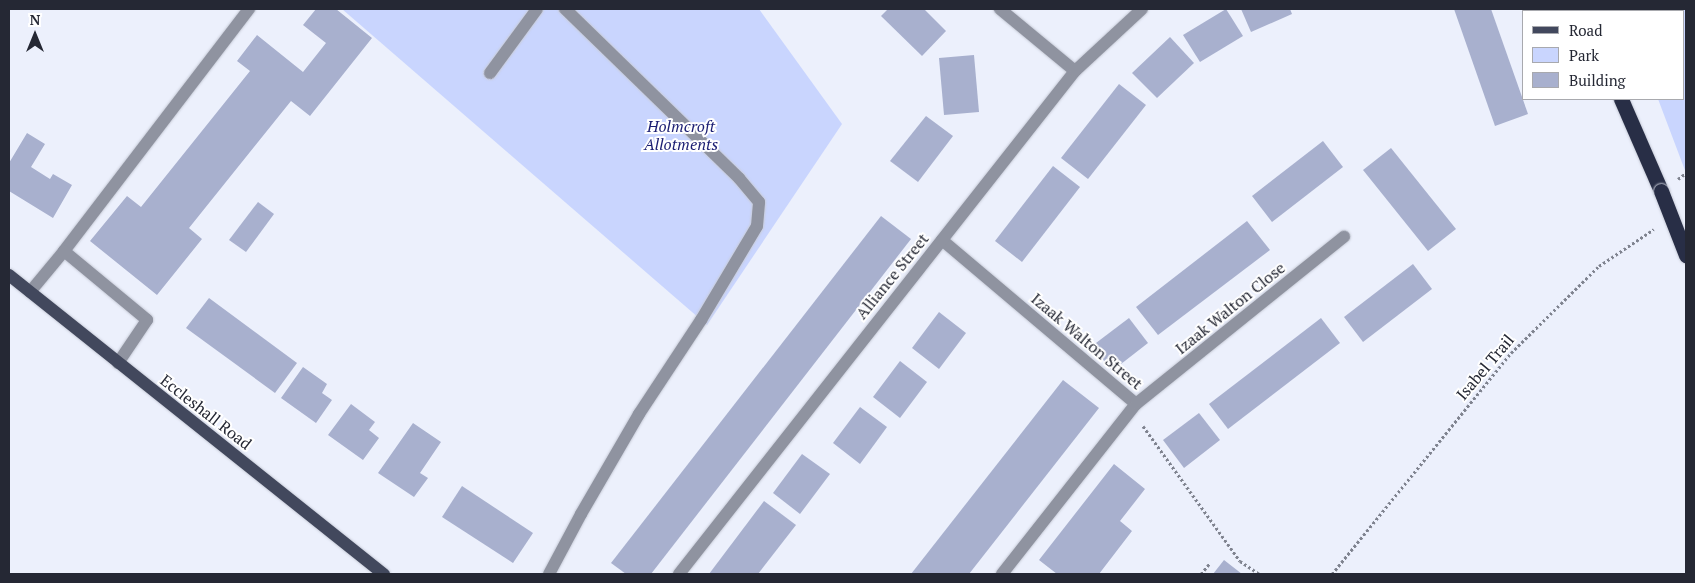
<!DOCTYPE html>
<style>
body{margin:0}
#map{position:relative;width:1695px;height:583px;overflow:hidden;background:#ecf0fc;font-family:"PT Serif",serif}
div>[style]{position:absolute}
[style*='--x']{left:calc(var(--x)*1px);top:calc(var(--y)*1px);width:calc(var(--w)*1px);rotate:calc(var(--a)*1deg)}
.green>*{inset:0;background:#c9d5fe}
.building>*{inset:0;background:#a8b0ce}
.path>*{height:3px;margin-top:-1.5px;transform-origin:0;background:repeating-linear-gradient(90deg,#7f838f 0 2.5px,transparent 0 5px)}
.roads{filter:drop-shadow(0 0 1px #c8ccd8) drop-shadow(0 0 1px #c8ccd8)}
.lane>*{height:12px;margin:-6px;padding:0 6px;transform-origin:6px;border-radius:6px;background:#8f93a0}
.street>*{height:12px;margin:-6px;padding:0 6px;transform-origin:6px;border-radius:6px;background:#8f93a0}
.primary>*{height:12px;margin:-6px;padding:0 6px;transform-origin:6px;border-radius:6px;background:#42485d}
.highway>*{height:15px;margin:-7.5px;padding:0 7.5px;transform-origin:7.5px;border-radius:7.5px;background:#282e46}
.bridges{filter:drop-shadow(0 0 1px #c8ccd8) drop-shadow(0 0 1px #c8ccd8)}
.highway-bridge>*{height:15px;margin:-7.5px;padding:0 7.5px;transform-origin:7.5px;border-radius:7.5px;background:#282e46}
span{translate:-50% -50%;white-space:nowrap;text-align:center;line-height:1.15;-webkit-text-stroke:4px #fff;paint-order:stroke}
.park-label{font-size:16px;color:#1b1e73;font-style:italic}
.street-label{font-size:16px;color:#252834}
.frame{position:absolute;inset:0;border:10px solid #252834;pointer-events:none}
.legend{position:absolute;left:1522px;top:10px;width:162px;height:90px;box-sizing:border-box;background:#fff;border:1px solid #a8a9ae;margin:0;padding:6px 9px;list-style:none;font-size:15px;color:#252834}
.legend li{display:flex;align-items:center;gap:10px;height:25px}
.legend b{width:25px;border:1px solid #a8a9ae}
.north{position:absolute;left:10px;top:10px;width:50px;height:50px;-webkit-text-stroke:4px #fff;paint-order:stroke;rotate:0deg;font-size:14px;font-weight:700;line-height:20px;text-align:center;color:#252834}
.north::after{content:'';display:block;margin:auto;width:18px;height:22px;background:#252834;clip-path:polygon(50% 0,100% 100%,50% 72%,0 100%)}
</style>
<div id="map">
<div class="green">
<i style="clip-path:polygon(342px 9px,759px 9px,842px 124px,707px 325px)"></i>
<i style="clip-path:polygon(1621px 9px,1686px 9px,1686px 173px,1658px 99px,1684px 99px,1684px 11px,1622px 11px)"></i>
</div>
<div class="building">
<i style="clip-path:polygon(316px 9px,336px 9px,372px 38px,310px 116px,291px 101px,189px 228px,202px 239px,157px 295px,90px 241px,127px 196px,141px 207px,250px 71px,237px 61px,257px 35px,303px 72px,326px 43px,303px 25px)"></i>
<i style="clip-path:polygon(888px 9px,924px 9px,946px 31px,922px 56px,881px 16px)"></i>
<i style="clip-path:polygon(1226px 9px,1243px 36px,1200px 62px,1183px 35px)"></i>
<i style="clip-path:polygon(1241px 9px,1290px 9px,1292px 14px,1251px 32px)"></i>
<i style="clip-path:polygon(1454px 9px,1491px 9px,1528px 114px,1495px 126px)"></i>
<i style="clip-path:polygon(1170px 37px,1194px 63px,1157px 98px,1132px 73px)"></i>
<i style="clip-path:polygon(974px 55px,979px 112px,944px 115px,939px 58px)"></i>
<i style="clip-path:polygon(1119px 84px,1146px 105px,1088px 179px,1061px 158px)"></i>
<i style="clip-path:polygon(926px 116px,953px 136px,918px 182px,890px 161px)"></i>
<i style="clip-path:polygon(27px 133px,45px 144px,31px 167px,50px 179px,53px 174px,72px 185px,53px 218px,9px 191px,9px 163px)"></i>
<i style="clip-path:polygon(1323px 141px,1343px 167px,1272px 222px,1252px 196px)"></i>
<i style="clip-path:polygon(1391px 148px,1456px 229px,1428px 251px,1363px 170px)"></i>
<i style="clip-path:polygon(1053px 166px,1080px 187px,1022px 262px,995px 241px)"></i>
<i style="clip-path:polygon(258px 202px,274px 214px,246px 252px,229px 240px)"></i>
<i style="clip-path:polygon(881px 216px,911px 239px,651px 574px,626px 574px,611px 563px)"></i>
<i style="clip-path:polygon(1247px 221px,1270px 250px,1158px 335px,1136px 307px)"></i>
<i style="clip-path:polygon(1413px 264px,1432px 289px,1363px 342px,1344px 317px)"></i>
<i style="clip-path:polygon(209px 298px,297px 363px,275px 393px,186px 328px)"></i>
<i style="clip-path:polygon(939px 312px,966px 333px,939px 369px,912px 348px)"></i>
<i style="clip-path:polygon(1129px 318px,1148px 343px,1112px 371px,1092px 346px)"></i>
<i style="clip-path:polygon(1321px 318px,1340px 343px,1228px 429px,1209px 404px)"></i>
<i style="clip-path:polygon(900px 361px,927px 382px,900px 418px,873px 397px)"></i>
<i style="clip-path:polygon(303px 367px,327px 384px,322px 393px,332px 400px,316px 423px,281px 398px)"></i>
<i style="clip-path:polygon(1063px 380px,1099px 408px,969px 574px,911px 574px)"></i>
<i style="clip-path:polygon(351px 404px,375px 422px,369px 430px,379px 438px,363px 460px,328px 435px)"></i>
<i style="clip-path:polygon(860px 407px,887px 427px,860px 464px,833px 443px)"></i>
<i style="clip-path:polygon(1199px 413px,1220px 440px,1184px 468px,1163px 440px)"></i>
<i style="clip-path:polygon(413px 423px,441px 442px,420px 473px,428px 478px,414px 497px,378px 473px)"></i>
<i style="clip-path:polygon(802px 454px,830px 474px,800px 514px,773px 493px)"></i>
<i style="clip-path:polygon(1114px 464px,1145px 489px,1120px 521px,1132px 531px,1099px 574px,1057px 574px,1039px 560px)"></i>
<i style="clip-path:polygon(462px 486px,533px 533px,513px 563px,442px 517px)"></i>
<i style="clip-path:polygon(764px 501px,796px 525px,758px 574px,709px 574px)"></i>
<i style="clip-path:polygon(1224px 560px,1242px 574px,1213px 574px)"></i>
</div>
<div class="path">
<i style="--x:1678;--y:179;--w:10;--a:-37"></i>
<i style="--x:1143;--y:426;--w:166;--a:54.3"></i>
<i style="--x:1240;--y:561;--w:23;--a:34"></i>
<i style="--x:1201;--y:574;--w:14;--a:-51"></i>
<i style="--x:1332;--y:574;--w:284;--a:-51"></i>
<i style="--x:1511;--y:353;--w:124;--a:-44.7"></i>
<i style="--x:1599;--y:266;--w:66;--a:-33.9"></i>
</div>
<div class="roads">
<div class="lane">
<i style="--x:490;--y:73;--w:79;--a:-53.7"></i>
<i style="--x:64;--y:251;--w:305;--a:-52.6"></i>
<i style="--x:30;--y:292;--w:53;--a:-50.3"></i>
<i style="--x:64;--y:251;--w:108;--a:39.7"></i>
<i style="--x:147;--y:320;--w:52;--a:124"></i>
<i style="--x:549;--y:574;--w:68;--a:-61.9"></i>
<i style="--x:581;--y:514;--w:116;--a:-59.9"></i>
<i style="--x:639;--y:414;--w:113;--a:-56.6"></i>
<i style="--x:701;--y:320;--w:109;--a:-59.2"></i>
<i style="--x:757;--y:226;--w:24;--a:-85"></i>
<i style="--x:759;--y:202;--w:31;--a:-130"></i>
<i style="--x:739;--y:178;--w:243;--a:-135.8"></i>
</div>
<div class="street">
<i style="--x:1000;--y:9;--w:97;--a:39.6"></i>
<i style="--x:942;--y:240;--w:254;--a:40.2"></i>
<i style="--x:679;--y:574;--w:640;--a:-51.79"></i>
<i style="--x:1075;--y:71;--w:91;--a:-42.8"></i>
<i style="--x:1002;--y:574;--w:216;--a:-51.8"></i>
<i style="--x:1136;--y:404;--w:267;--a:-38.8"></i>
</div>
<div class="primary">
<i style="--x:9;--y:275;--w:480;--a:38.6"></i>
</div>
<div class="highway">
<i style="--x:1582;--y:9;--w:2;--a:63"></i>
<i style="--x:1621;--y:99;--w:100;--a:66.5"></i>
</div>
</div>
<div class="bridges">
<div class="highway-bridge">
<i style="--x:1661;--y:191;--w:69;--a:68.7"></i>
</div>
</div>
<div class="park-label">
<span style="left:681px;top:135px">Holmcroft<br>Allotments</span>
</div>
<div class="street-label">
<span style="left:892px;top:276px;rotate:-51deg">Alliance Street</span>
<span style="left:1230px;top:308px;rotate:-39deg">Izaak Walton Close</span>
<span style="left:1087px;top:341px;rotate:40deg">Izaak Walton Street</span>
<span style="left:1485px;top:367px;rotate:-50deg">Isabel Trail</span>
<span style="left:206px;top:412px;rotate:38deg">Eccleshall Road</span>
</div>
<div class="frame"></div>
<ul class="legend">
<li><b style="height:6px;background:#42485d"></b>Road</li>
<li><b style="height:14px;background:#c9d5fe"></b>Park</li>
<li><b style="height:14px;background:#a8b0ce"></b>Building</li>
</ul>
<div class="north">N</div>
</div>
